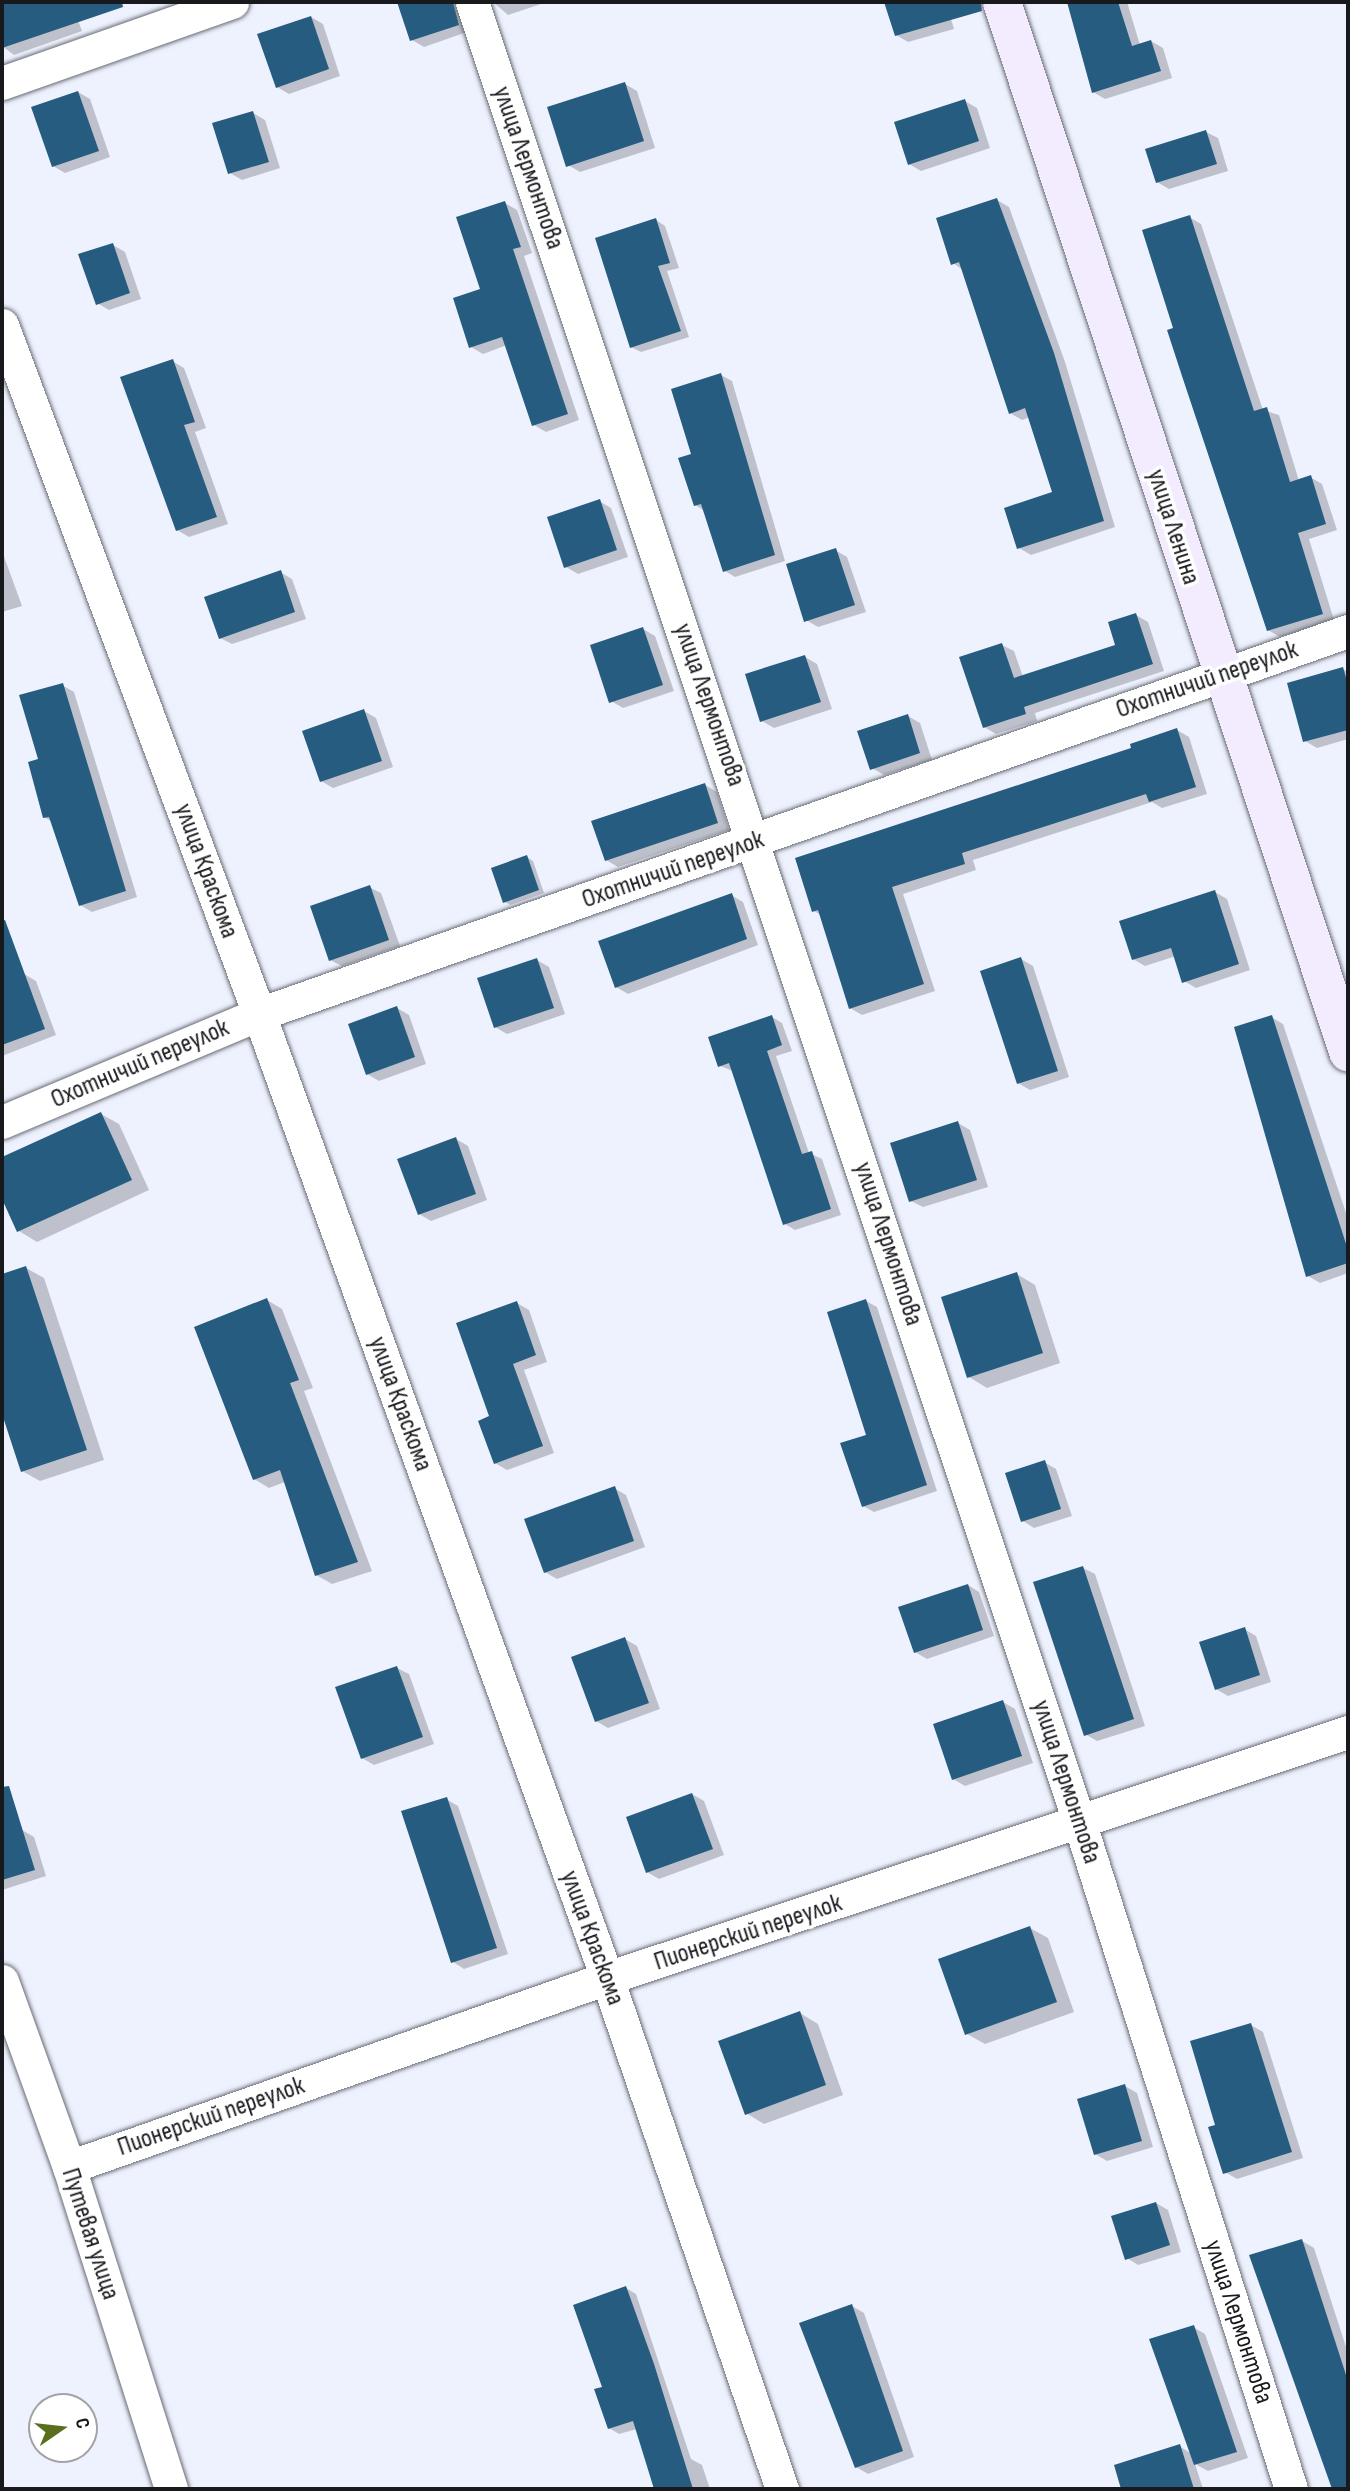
<!DOCTYPE html>
<meta charset="utf-8">
<style>
body{margin:0}
#map{position:relative;width:1350px;height:2491px;overflow:hidden;background:#eef2fe;font-family:"Sofia Sans Condensed",sans-serif}
div>[style]{position:absolute}
[style*='--x']{left:calc(var(--x)*1px);top:calc(var(--y)*1px);width:calc(var(--w)*1px);rotate:calc(var(--a)*1deg)}
.shadow>*{inset:0;background:#0003}
.building>*{inset:0;background:#255c7f}
.roads{filter:drop-shadow(0 0 2px #676b74) drop-shadow(0 0 2px #676b74)}
.minor>*{height:33px;margin:-16.5px;padding:0 16.5px;transform-origin:16.5px;border-radius:16.5px;background:#fff}
.secondary>*{height:38px;margin:-19px;padding:0 19px;transform-origin:19px;border-radius:19px;background:#f2ecfe}
span{translate:-50% -50%;white-space:nowrap;text-align:center;line-height:1.15;-webkit-text-stroke:7px #fff;paint-order:stroke}
.street-label{font-size:26px;color:#18191d}
.frame{position:absolute;inset:0;border:4px solid #18191d;pointer-events:none}
.north{position:absolute;left:28px;top:2393px;width:70px;height:70px;box-sizing:border-box;background:#fff;border:2px solid #a3a3a5;border-radius:50%;rotate:76deg;font-size:19px;font-weight:700;line-height:28px;text-align:center;color:#18191d}
.north::after{content:'';display:block;margin:auto;width:24px;height:32px;background:#5a6f1d;clip-path:polygon(50% 0,100% 100%,50% 72%,0 100%)}
</style>
<div id="map">
<div class="shadow">
<i style="clip-path:polygon(2px 2px,71px 2px,82px 31px,14px 55px,2px 46px)"></i>
<i style="clip-path:polygon(399px 2px,468px 2px,470px 31px,424px 47px,412px 40px)"></i>
<i style="clip-path:polygon(493px 2px,547px 2px,508px 15px)"></i>
<i style="clip-path:polygon(886px 2px,946px 2px,954px 29px,908px 42px,896px 35px)"></i>
<i style="clip-path:polygon(1069px 2px,1127px 2px,1140px 45px,1151px 41px,1163px 48px,1172px 78px,1105px 99px,1093px 92px)"></i>
<i style="clip-path:polygon(311px 17px,323px 24px,340px 76px,289px 94px,277px 87px)"></i>
<i style="clip-path:polygon(625px 84px,637px 91px,655px 148px,580px 172px,568px 165px)"></i>
<i style="clip-path:polygon(78px 92px,90px 99px,110px 157px,65px 173px,53px 166px)"></i>
<i style="clip-path:polygon(965px 101px,977px 108px,990px 148px,921px 171px,909px 164px)"></i>
<i style="clip-path:polygon(253px 113px,265px 120px,280px 168px,242px 180px,230px 173px)"></i>
<i style="clip-path:polygon(1206px 132px,1218px 138px,1228px 171px,1169px 189px,1157px 182px)"></i>
<i style="clip-path:polygon(997px 200px,1009px 207px,1065px 362px,1115px 527px,1031px 555px,1019px 548px,1054px 493px,1030px 417px,1022px 420px,1010px 413px,963px 270px,953px 263px)"></i>
<i style="clip-path:polygon(505px 203px,517px 210px,532px 253px,524px 256px,579px 420px,546px 432px,534px 425px,507px 345px,483px 354px,471px 347px)"></i>
<i style="clip-path:polygon(1189px 217px,1201px 224px,1263px 410px,1279px 415px,1299px 481px,1310px 477px,1322px 484px,1337px 530px,1309px 539px,1334px 620px,1280px 637px,1268px 630px,1175px 329px)"></i>
<i style="clip-path:polygon(656px 220px,665px 226px,679px 268px,667px 271px,689px 337px,641px 352px,631px 347px)"></i>
<i style="clip-path:polygon(113px 245px,125px 252px,141px 299px,109px 310px,97px 303px)"></i>
<i style="clip-path:polygon(172px 361px,184px 368px,206px 428px,195px 432px,228px 524px,189px 537px,177px 530px)"></i>
<i style="clip-path:polygon(721px 375px,732px 381px,785px 561px,735px 577px,725px 571px,705px 511px,695px 505px)"></i>
<i style="clip-path:polygon(599px 501px,611px 508px,628px 557px,578px 574px,566px 567px)"></i>
<i style="clip-path:polygon(835px 550px,847px 557px,866px 612px,818px 627px,806px 620px)"></i>
<i style="clip-path:polygon(2px 551px,22px 606px,2px 612px)"></i>
<i style="clip-path:polygon(280px 572px,292px 579px,306px 619px,232px 644px,220px 638px)"></i>
<i style="clip-path:polygon(1136px 615px,1148px 622px,1164px 671px,1035px 713px,1037px 721px,996px 734px,984px 727px,1002px 645px,1014px 651px,1023px 677px,1117px 646px)"></i>
<i style="clip-path:polygon(643px 629px,655px 636px,674px 691px,623px 708px,611px 701px)"></i>
<i style="clip-path:polygon(805px 657px,817px 664px,832px 709px,774px 728px,762px 721px)"></i>
<i style="clip-path:polygon(1343px 669px,1348px 672px,1348px 739px,1317px 748px,1305px 741px)"></i>
<i style="clip-path:polygon(62px 685px,74px 692px,137px 897px,92px 912px,80px 905px,53px 822px,44px 817px,40px 761px)"></i>
<i style="clip-path:polygon(364px 711px,376px 718px,393px 767px,333px 788px,321px 781px)"></i>
<i style="clip-path:polygon(908px 716px,920px 723px,932px 760px,884px 775px,872px 768px)"></i>
<i style="clip-path:polygon(1177px 730px,1189px 737px,1207px 794px,1162px 808px,1152px 802px,973px 860px,976px 870px,903px 894px,935px 991px,862px 1015px,850px 1008px,821px 915px,814px 911px)"></i>
<i style="clip-path:polygon(705px 785px,717px 792px,729px 830px,618px 867px,606px 860px)"></i>
<i style="clip-path:polygon(527px 857px,533px 861px,544px 893px,510px 905px,504px 901px)"></i>
<i style="clip-path:polygon(369px 887px,381px 893px,400px 946px,342px 966px,330px 960px)"></i>
<i style="clip-path:polygon(1215px 892px,1227px 899px,1250px 970px,1196px 988px,1184px 981px,1176px 956px,1145px 966px,1133px 959px)"></i>
<i style="clip-path:polygon(731px 895px,743px 902px,758px 945px,628px 994px,616px 987px)"></i>
<i style="clip-path:polygon(1021px 959px,1033px 966px,1069px 1077px,1030px 1090px,1018px 1083px)"></i>
<i style="clip-path:polygon(537px 960px,549px 967px,565px 1014px,507px 1034px,495px 1027px)"></i>
<i style="clip-path:polygon(24px 974px,36px 981px,56px 1035px,2px 1056px,2px 982px)"></i>
<i style="clip-path:polygon(397px 1008px,409px 1015px,426px 1064px,379px 1081px,367px 1074px)"></i>
<i style="clip-path:polygon(772px 1017px,782px 1023px,792px 1051px,776px 1056px,809px 1153px,822px 1159px,841px 1215px,795px 1230px,785px 1224px,733px 1071px,720px 1066px)"></i>
<i style="clip-path:polygon(1271px 1017px,1283px 1024px,1348px 1219px,1348px 1273px,1320px 1283px,1308px 1276px)"></i>
<i style="clip-path:polygon(101px 1114px,119px 1124px,149px 1190px,37px 1242px,19px 1231px,2px 1195px,2px 1159px)"></i>
<i style="clip-path:polygon(958px 1123px,970px 1130px,988px 1187px,923px 1207px,911px 1201px)"></i>
<i style="clip-path:polygon(456px 1139px,468px 1146px,487px 1200px,431px 1221px,419px 1214px)"></i>
<i style="clip-path:polygon(26px 1268px,44px 1278px,104px 1460px,40px 1481px,22px 1471px,2px 1409px,2px 1276px)"></i>
<i style="clip-path:polygon(1017px 1274px,1035px 1285px,1060px 1363px,987px 1388px,969px 1377px)"></i>
<i style="clip-path:polygon(267px 1300px,282px 1309px,313px 1388px,304px 1391px,372px 1571px,332px 1584px,316px 1575px,285px 1482px,269px 1488px,254px 1479px)"></i>
<i style="clip-path:polygon(866px 1301px,877px 1307px,937px 1491px,874px 1512px,863px 1506px,869px 1436px)"></i>
<i style="clip-path:polygon(517px 1303px,529px 1310px,547px 1362px,524px 1370px,554px 1453px,507px 1470px,495px 1463px,492px 1418px)"></i>
<i style="clip-path:polygon(1044px 1462px,1056px 1469px,1072px 1516px,1034px 1528px,1023px 1521px)"></i>
<i style="clip-path:polygon(614px 1488px,626px 1495px,645px 1547px,557px 1579px,545px 1572px)"></i>
<i style="clip-path:polygon(1083px 1568px,1095px 1574px,1145px 1726px,1097px 1741px,1085px 1734px)"></i>
<i style="clip-path:polygon(968px 1585px,979px 1592px,994px 1636px,927px 1659px,915px 1652px)"></i>
<i style="clip-path:polygon(1244px 1629px,1256px 1636px,1271px 1682px,1228px 1696px,1216px 1689px)"></i>
<i style="clip-path:polygon(625px 1639px,637px 1646px,660px 1709px,608px 1728px,596px 1721px)"></i>
<i style="clip-path:polygon(397px 1668px,409px 1674px,434px 1744px,374px 1765px,362px 1758px)"></i>
<i style="clip-path:polygon(1003px 1702px,1015px 1709px,1033px 1763px,965px 1786px,953px 1779px)"></i>
<i style="clip-path:polygon(692px 1794px,704px 1801px,724px 1855px,659px 1879px,647px 1872px)"></i>
<i style="clip-path:polygon(446px 1799px,458px 1806px,508px 1954px,464px 1969px,453px 1962px)"></i>
<i style="clip-path:polygon(22px 1830px,34px 1837px,46px 1876px,2px 1890px,2px 1837px)"></i>
<i style="clip-path:polygon(1030px 1928px,1048px 1938px,1074px 2012px,985px 2044px,967px 2034px)"></i>
<i style="clip-path:polygon(800px 2013px,818px 2024px,843px 2095px,764px 2124px,746px 2113px)"></i>
<i style="clip-path:polygon(1251px 2025px,1263px 2032px,1303px 2158px,1237px 2179px,1225px 2172px,1217px 2126px)"></i>
<i style="clip-path:polygon(1125px 2086px,1137px 2093px,1153px 2147px,1107px 2161px,1095px 2154px)"></i>
<i style="clip-path:polygon(1156px 2203px,1168px 2210px,1181px 2252px,1138px 2265px,1127px 2258px)"></i>
<i style="clip-path:polygon(1302px 2241px,1314px 2248px,1348px 2353px,1348px 2489px,1335px 2489px,1307px 2405px)"></i>
<i style="clip-path:polygon(626px 2288px,636px 2294px,691px 2459px,702px 2465px,710px 2489px,656px 2489px,637px 2429px,619px 2434px,609px 2428px,604px 2388px)"></i>
<i style="clip-path:polygon(852px 2306px,864px 2313px,914px 2457px,868px 2474px,856px 2467px)"></i>
<i style="clip-path:polygon(1193px 2327px,1205px 2334px,1248px 2458px,1208px 2471px,1195px 2464px,1203px 2489px,1123px 2489px,1116px 2466px,1179px 2446px,1192px 2454px,1151px 2341px)"></i>
</div>
<div class="building">
<i style="clip-path:polygon(2px 2px,122px 2px,123px 7px,2px 48px)"></i>
<i style="clip-path:polygon(397px 2px,453px 2px,459px 25px,410px 41px)"></i>
<i style="clip-path:polygon(884px 2px,981px 2px,982px 11px,895px 36px)"></i>
<i style="clip-path:polygon(1067px 2px,1118px 2px,1132px 46px,1151px 40px,1161px 71px,1092px 93px)"></i>
<i style="clip-path:polygon(311px 16px,329px 69px,276px 88px,257px 34px)"></i>
<i style="clip-path:polygon(625px 82px,644px 141px,566px 167px,547px 107px)"></i>
<i style="clip-path:polygon(78px 91px,99px 151px,52px 167px,31px 107px)"></i>
<i style="clip-path:polygon(965px 99px,979px 141px,908px 165px,894px 122px)"></i>
<i style="clip-path:polygon(253px 111px,269px 162px,228px 174px,212px 123px)"></i>
<i style="clip-path:polygon(1206px 130px,1217px 164px,1156px 183px,1145px 149px)"></i>
<i style="clip-path:polygon(997px 198px,1054px 353px,1104px 521px,1017px 549px,1004px 508px,1052px 492px,1025px 408px,1009px 414px,959px 262px,951px 265px,936px 218px)"></i>
<i style="clip-path:polygon(505px 201px,521px 247px,513px 249px,568px 414px,532px 426px,502px 337px,469px 348px,453px 298px,480px 289px,456px 217px)"></i>
<i style="clip-path:polygon(1190px 215px,1254px 411px,1267px 407px,1290px 482px,1311px 475px,1326px 524px,1298px 533px,1323px 614px,1267px 631px,1182px 376px,1167px 330px,1173px 328px,1142px 230px)"></i>
<i style="clip-path:polygon(656px 218px,670px 263px,658px 266px,681px 331px,630px 348px,595px 238px)"></i>
<i style="clip-path:polygon(113px 243px,130px 293px,96px 305px,78px 254px)"></i>
<i style="clip-path:polygon(173px 359px,195px 422px,184px 425px,217px 517px,176px 531px,120px 377px)"></i>
<i style="clip-path:polygon(721px 373px,775px 555px,723px 572px,701px 504px,694px 506px,678px 458px,691px 454px,671px 389px)"></i>
<i style="clip-path:polygon(600px 499px,617px 550px,564px 568px,547px 517px)"></i>
<i style="clip-path:polygon(836px 548px,855px 605px,804px 622px,786px 564px)"></i>
<i style="clip-path:polygon(281px 570px,295px 612px,219px 639px,204px 597px)"></i>
<i style="clip-path:polygon(1136px 613px,1153px 664px,1024px 707px,1026px 714px,983px 728px,959px 657px,1002px 643px,1014px 678px,1115px 645px,1108px 622px)"></i>
<i style="clip-path:polygon(643px 627px,663px 685px,609px 703px,590px 645px)"></i>
<i style="clip-path:polygon(805px 655px,821px 702px,760px 722px,745px 674px)"></i>
<i style="clip-path:polygon(1343px 667px,1348px 685px,1348px 730px,1303px 742px,1287px 683px)"></i>
<i style="clip-path:polygon(63px 683px,126px 891px,79px 906px,49px 817px,43px 818px,28px 762px,38px 759px,19px 695px)"></i>
<i style="clip-path:polygon(364px 709px,382px 761px,320px 782px,302px 731px)"></i>
<i style="clip-path:polygon(908px 714px,920px 753px,870px 770px,857px 731px)"></i>
<i style="clip-path:polygon(1177px 728px,1196px 787px,1149px 802px,1146px 794px,962px 853px,965px 864px,892px 887px,924px 984px,849px 1009px,818px 910px,812px 912px,795px 858px,1131px 748px,1130px 744px)"></i>
<i style="clip-path:polygon(705px 783px,718px 823px,605px 861px,591px 821px)"></i>
<i style="clip-path:polygon(527px 855px,539px 890px,503px 903px,491px 868px)"></i>
<i style="clip-path:polygon(370px 885px,389px 940px,329px 961px,310px 906px)"></i>
<i style="clip-path:polygon(1215px 890px,1239px 964px,1182px 983px,1171px 948px,1132px 960px,1119px 921px)"></i>
<i style="clip-path:polygon(732px 893px,747px 939px,615px 988px,598px 941px)"></i>
<i style="clip-path:polygon(5px 920px,45px 1029px,2px 1045px,2px 921px)"></i>
<i style="clip-path:polygon(1021px 957px,1058px 1071px,1017px 1084px,980px 971px)"></i>
<i style="clip-path:polygon(537px 958px,554px 1008px,494px 1028px,477px 978px)"></i>
<i style="clip-path:polygon(397px 1006px,415px 1057px,366px 1075px,348px 1024px)"></i>
<i style="clip-path:polygon(772px 1015px,782px 1045px,767px 1051px,802px 1154px,812px 1151px,831px 1209px,783px 1225px,729px 1063px,718px 1067px,708px 1037px)"></i>
<i style="clip-path:polygon(1272px 1015px,1348px 1250px,1348px 1263px,1306px 1277px,1234px 1027px)"></i>
<i style="clip-path:polygon(101px 1112px,132px 1180px,17px 1232px,2px 1199px,2px 1157px)"></i>
<i style="clip-path:polygon(958px 1121px,977px 1180px,909px 1202px,890px 1143px)"></i>
<i style="clip-path:polygon(456px 1137px,476px 1194px,418px 1215px,397px 1159px)"></i>
<i style="clip-path:polygon(26px 1266px,87px 1450px,21px 1472px,2px 1414px,2px 1274px)"></i>
<i style="clip-path:polygon(1017px 1272px,1043px 1353px,967px 1378px,941px 1297px)"></i>
<i style="clip-path:polygon(267px 1298px,299px 1380px,290px 1383px,358px 1562px,315px 1576px,280px 1470px,253px 1480px,194px 1327px)"></i>
<i style="clip-path:polygon(866px 1299px,927px 1485px,862px 1507px,840px 1443px,866px 1435px,827px 1312px)"></i>
<i style="clip-path:polygon(517px 1301px,536px 1355px,513px 1364px,543px 1446px,494px 1464px,478px 1421px,489px 1416px,456px 1323px)"></i>
<i style="clip-path:polygon(1045px 1460px,1061px 1509px,1021px 1522px,1005px 1473px)"></i>
<i style="clip-path:polygon(615px 1486px,634px 1541px,544px 1573px,524px 1519px)"></i>
<i style="clip-path:polygon(1083px 1566px,1134px 1719px,1084px 1736px,1033px 1582px)"></i>
<i style="clip-path:polygon(968px 1584px,983px 1630px,914px 1653px,898px 1607px)"></i>
<i style="clip-path:polygon(1245px 1627px,1260px 1675px,1215px 1690px,1199px 1642px)"></i>
<i style="clip-path:polygon(625px 1637px,649px 1703px,595px 1722px,571px 1657px)"></i>
<i style="clip-path:polygon(397px 1666px,423px 1737px,361px 1759px,335px 1687px)"></i>
<i style="clip-path:polygon(1003px 1700px,1022px 1756px,952px 1780px,933px 1724px)"></i>
<i style="clip-path:polygon(9px 1786px,35px 1870px,2px 1880px,2px 1787px)"></i>
<i style="clip-path:polygon(692px 1793px,713px 1849px,646px 1873px,626px 1817px)"></i>
<i style="clip-path:polygon(447px 1797px,497px 1948px,451px 1963px,401px 1811px)"></i>
<i style="clip-path:polygon(1030px 1926px,1057px 2002px,965px 2035px,938px 1959px)"></i>
<i style="clip-path:polygon(800px 2011px,826px 2085px,745px 2115px,718px 2041px)"></i>
<i style="clip-path:polygon(1251px 2023px,1292px 2152px,1223px 2174px,1208px 2127px,1215px 2125px,1190px 2041px)"></i>
<i style="clip-path:polygon(1125px 2084px,1142px 2141px,1094px 2155px,1077px 2099px)"></i>
<i style="clip-path:polygon(1156px 2202px,1170px 2245px,1125px 2260px,1111px 2216px)"></i>
<i style="clip-path:polygon(1302px 2239px,1348px 2381px,1348px 2489px,1332px 2489px,1249px 2255px)"></i>
<i style="clip-path:polygon(626px 2286px,654px 2364px,693px 2489px,654px 2489px,633px 2421px,608px 2429px,594px 2389px,602px 2387px,573px 2305px)"></i>
<i style="clip-path:polygon(852px 2304px,903px 2451px,855px 2468px,799px 2323px)"></i>
<i style="clip-path:polygon(1194px 2325px,1237px 2452px,1194px 2465px,1149px 2339px)"></i>
<i style="clip-path:polygon(1180px 2444px,1194px 2489px,1121px 2489px,1114px 2465px)"></i>
</div>
<div class="roads">
<div class="minor">
<i style="--x:472;--y:2;--w:1921;--a:71.55"></i>
<i style="--x:1080;--y:1824;--w:698;--a:72.4"></i>
<i style="--x:2;--y:83;--w:244;--a:-19.4"></i>
<i style="--x:2;--y:325;--w:735;--a:69.54"></i>
<i style="--x:259;--y:1014;--w:1025;--a:70.15"></i>
<i style="--x:607;--y:1978;--w:540;--a:71.1"></i>
<i style="--x:2;--y:1122;--w:279;--a:-22.8"></i>
<i style="--x:259;--y:1014;--w:1154;--a:-19.38"></i>
<i style="--x:2;--y:1981;--w:198;--a:70.2"></i>
<i style="--x:69;--y:2167;--w:338;--a:72.4"></i>
<i style="--x:69;--y:2167;--w:570;--a:-19.36"></i>
<i style="--x:607;--y:1978;--w:781;--a:-18.37"></i>
</div>
<div class="secondary">
<i style="--x:1002;--y:2;--w:1106;--a:71.76"></i>
</div>
</div>
<div class="street-label">
<span style="left:528px;top:168px;rotate:71deg">улица Лермонтова</span>
<span style="left:1173px;top:527px;rotate:72deg">улица Ленина</span>
<span style="left:1207px;top:680px;rotate:-19deg">Охотничий переулок</span>
<span style="left:709px;top:705px;rotate:71deg">улица Лермонтова</span>
<span style="left:673px;top:870px;rotate:-19deg">Охотничий переулок</span>
<span style="left:206px;top:871px;rotate:70deg">улица Краскома</span>
<span style="left:140px;top:1064px;rotate:-23deg">Охотничий переулок</span>
<span style="left:888px;top:1244px;rotate:72deg">улица Лермонтова</span>
<span style="left:400px;top:1404px;rotate:70deg">улица Краскома</span>
<span style="left:1066px;top:1782px;rotate:72deg">улица Лермонтова</span>
<span style="left:748px;top:1933px;rotate:-18deg">Пионерский переулок</span>
<span style="left:592px;top:1938px;rotate:70deg">улица Краскома</span>
<span style="left:211px;top:2117px;rotate:-19deg">Пионерский переулок</span>
<span style="left:90px;top:2234px;rotate:72deg">Путевая улица</span>
<span style="left:1238px;top:2322px;rotate:72deg">улица Лермонтова</span>
</div>
<div class="frame"></div>
<div class="north">С</div>
</div>
